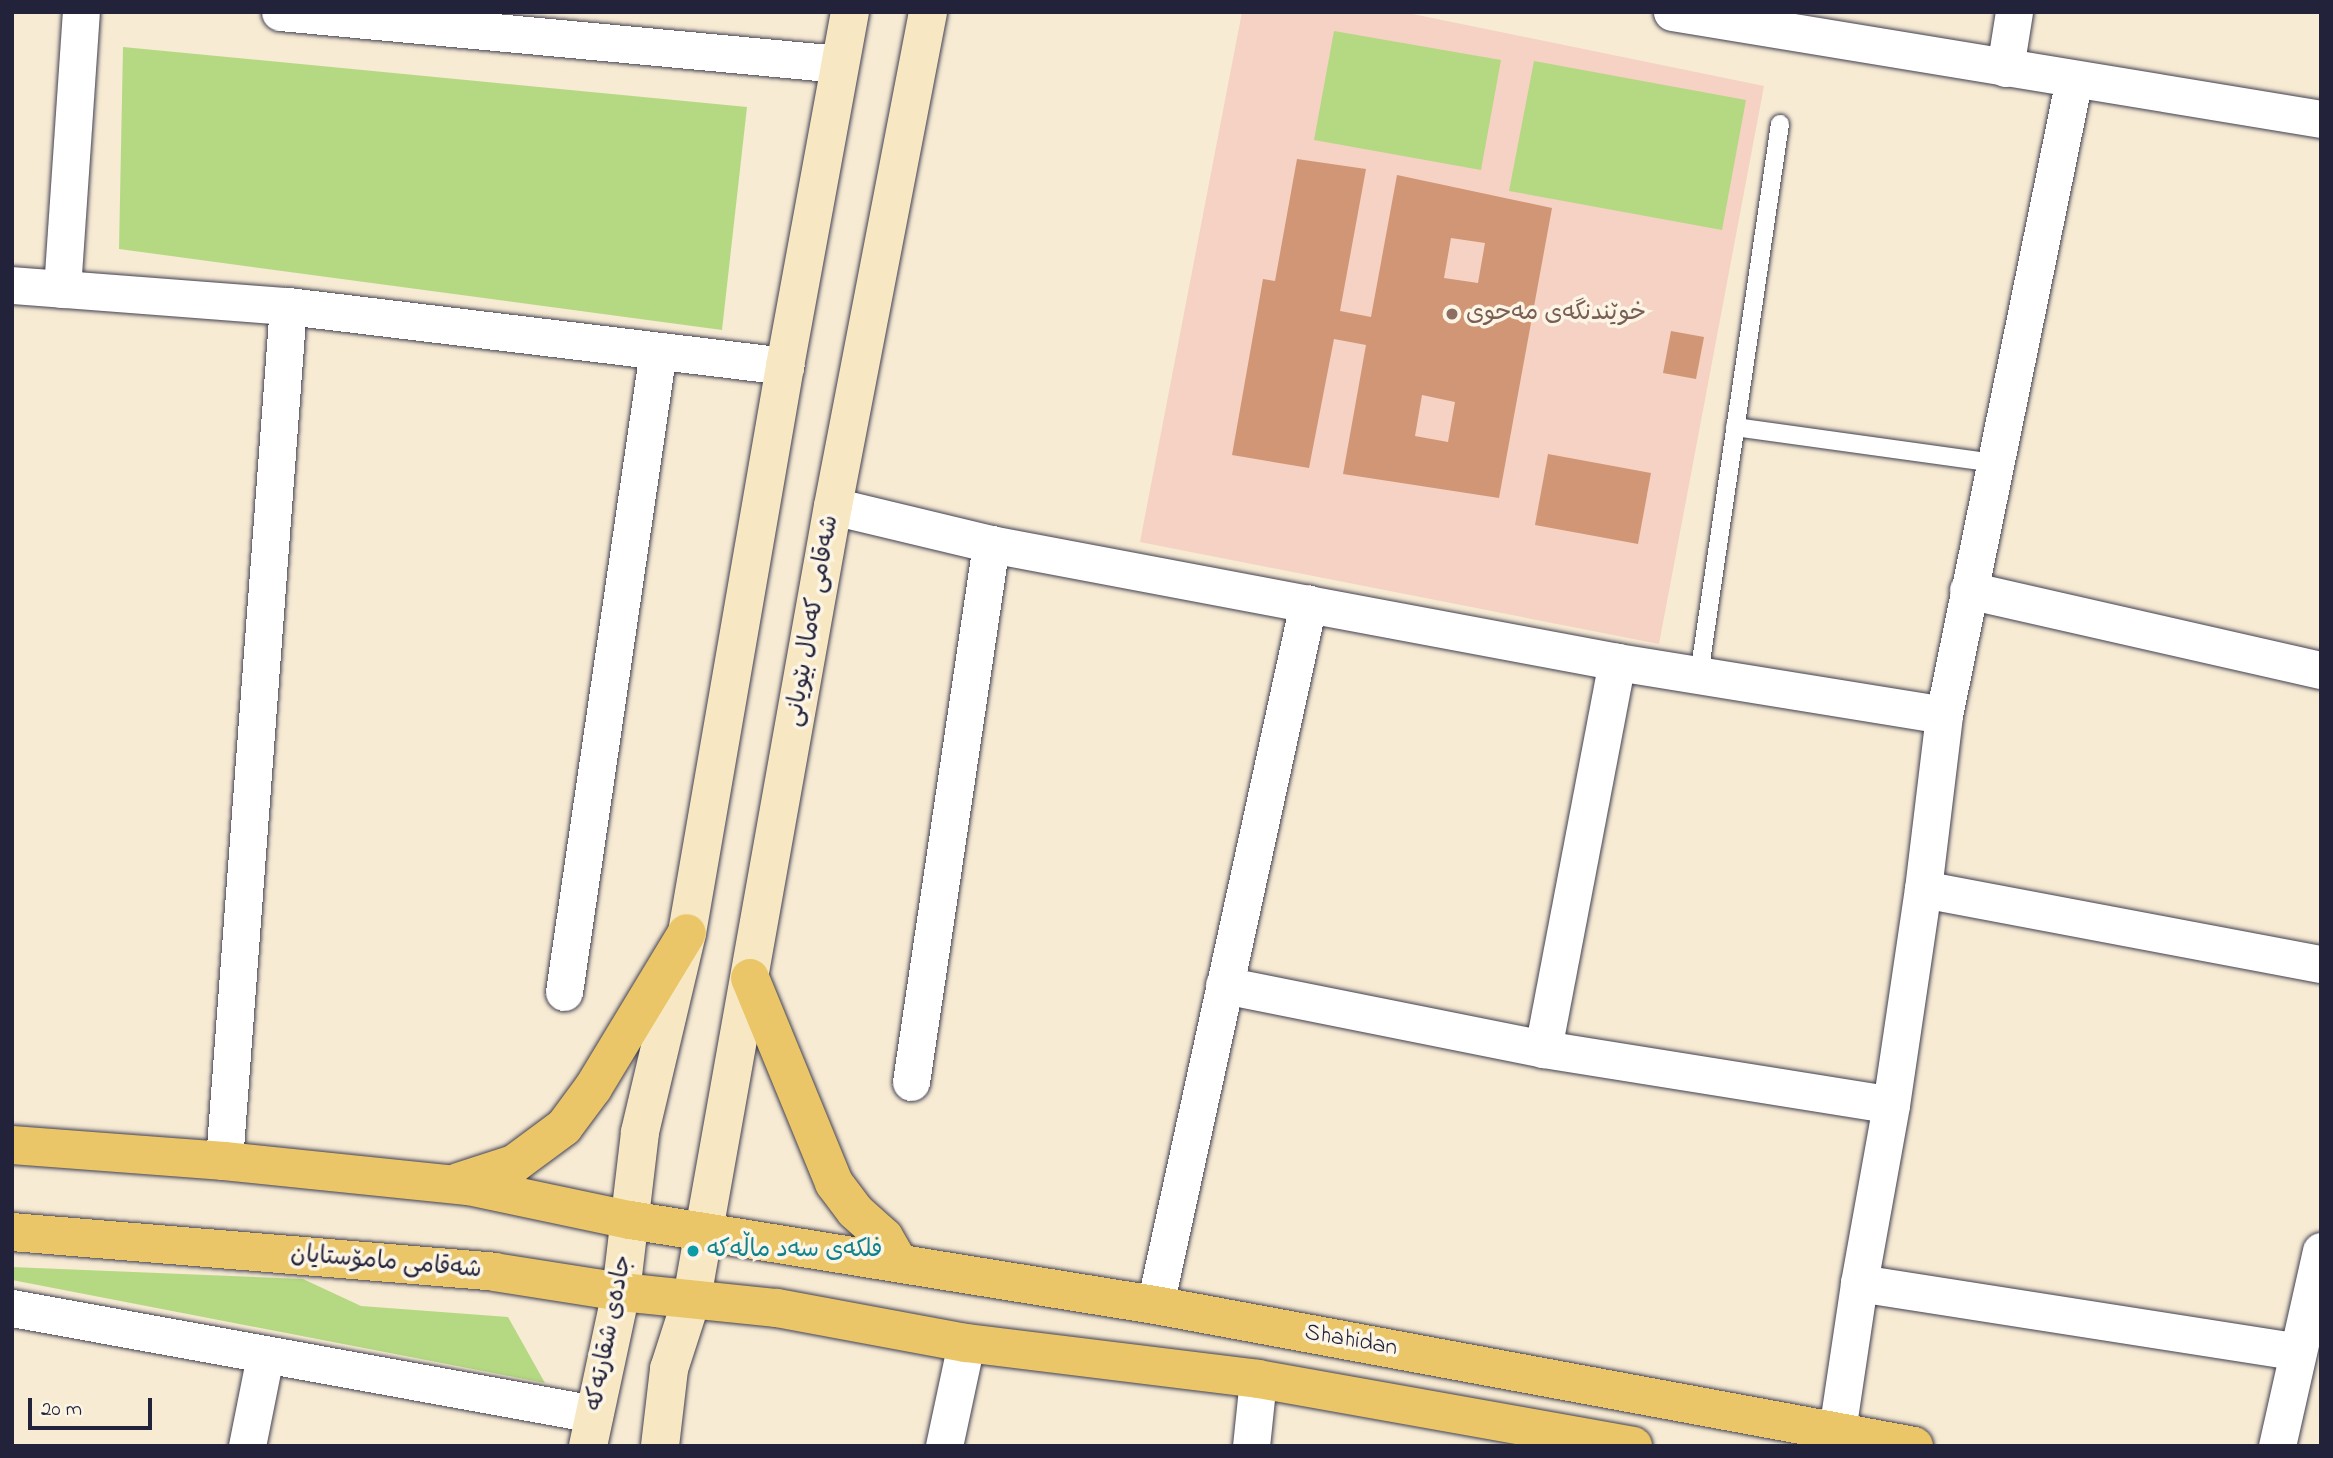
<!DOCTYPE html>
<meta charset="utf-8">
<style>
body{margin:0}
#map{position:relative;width:2333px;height:1458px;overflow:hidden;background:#f7ebd4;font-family:"Indie Flower","Playpen Sans Arabic",sans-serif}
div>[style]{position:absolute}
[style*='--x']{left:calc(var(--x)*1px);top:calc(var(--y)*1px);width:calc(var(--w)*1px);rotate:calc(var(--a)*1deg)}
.built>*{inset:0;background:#f5d2c3}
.green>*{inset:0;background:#b5d982}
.building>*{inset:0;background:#d19675}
.roads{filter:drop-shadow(0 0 2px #424052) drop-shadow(0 0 2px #424052)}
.service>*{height:18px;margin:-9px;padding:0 9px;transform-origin:9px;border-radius:9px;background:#fff}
.minor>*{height:37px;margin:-18.5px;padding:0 18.5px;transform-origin:18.5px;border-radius:18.5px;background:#fff}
.secondary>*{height:38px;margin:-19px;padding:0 19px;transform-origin:19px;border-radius:19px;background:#f7e8c3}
.primary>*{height:38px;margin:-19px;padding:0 19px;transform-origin:19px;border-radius:19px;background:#eac669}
.dots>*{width:19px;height:19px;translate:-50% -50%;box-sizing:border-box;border:4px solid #fcf5e5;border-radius:50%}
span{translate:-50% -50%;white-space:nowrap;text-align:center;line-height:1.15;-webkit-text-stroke:7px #fcf5e5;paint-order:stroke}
.education-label{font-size:24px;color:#785e54}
.left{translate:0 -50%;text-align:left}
.street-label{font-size:24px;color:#22223b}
.culture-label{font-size:24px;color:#0d838f}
.frame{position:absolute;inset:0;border:14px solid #22223b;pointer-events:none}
.scale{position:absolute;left:28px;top:1398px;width:124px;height:32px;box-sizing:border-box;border:4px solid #22223b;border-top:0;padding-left:9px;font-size:21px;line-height:24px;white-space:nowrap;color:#22223b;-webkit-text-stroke:5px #fcf5e5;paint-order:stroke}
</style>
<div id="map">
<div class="built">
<i style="clip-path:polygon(1242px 12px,1403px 12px,1764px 86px,1659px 644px,1140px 542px)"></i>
</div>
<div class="green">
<i style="clip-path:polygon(1334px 31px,1501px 60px,1481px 170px,1314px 140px)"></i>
<i style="clip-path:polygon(123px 47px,747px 107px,722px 330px,119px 249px)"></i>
<i style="clip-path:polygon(1534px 61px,1746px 100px,1722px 230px,1509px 191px)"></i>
<i style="clip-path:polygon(12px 1267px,303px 1279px,361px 1306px,508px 1317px,545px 1383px,12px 1280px)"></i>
</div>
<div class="building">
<i style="clip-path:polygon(evenodd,1297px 159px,1366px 169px,1340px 311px,1371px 317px,1397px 175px,1552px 208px,1499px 498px,1343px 474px,1366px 345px,1334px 339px,1309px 468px,1232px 455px,1263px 279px,1275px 281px,1297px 159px,1451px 238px,1485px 243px,1478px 283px,1444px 278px,1451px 238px,1297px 159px,1422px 395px,1455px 402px,1448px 442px,1415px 436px,1422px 395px)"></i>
<i style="clip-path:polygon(1671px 331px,1704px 337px,1696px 379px,1663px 373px)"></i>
<i style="clip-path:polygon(1548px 454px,1651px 473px,1638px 544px,1535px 525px)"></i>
</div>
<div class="roads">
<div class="service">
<i style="--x:1735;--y:427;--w:261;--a:7.9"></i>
<i style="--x:1699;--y:675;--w:557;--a:-81.64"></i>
</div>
<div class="minor">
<i style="--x:280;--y:12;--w:562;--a:5.31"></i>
<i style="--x:1672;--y:12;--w:658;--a:9.36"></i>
<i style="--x:2005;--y:68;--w:57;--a:-80.9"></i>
<i style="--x:12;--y:285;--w:277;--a:4.4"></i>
<i style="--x:288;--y:306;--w:501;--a:6.88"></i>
<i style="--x:62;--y:289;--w:278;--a:-86.1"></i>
<i style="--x:833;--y:506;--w:163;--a:13.5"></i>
<i style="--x:991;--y:544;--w:323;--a:10.7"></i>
<i style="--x:1308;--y:604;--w:314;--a:10.6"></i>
<i style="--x:1617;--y:662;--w:331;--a:9.2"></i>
<i style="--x:1968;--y:590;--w:362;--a:12.8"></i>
<i style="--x:1923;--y:889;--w:405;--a:10.7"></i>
<i style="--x:1224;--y:985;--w:325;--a:11.3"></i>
<i style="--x:1543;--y:1049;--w:352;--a:9.1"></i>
<i style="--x:564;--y:992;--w:648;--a:-81.66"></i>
<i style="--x:1543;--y:1049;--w:394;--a:-79.2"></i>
<i style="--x:911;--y:1082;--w:544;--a:-81.54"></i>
<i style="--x:224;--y:1161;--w:857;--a:-85.72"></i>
<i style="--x:1859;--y:1283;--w:444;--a:8.9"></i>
<i style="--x:1155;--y:1305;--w:718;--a:-77.69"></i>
<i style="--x:12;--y:1308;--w:592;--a:10.32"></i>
<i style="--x:1837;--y:1431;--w:150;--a:-81.5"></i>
<i style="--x:1859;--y:1283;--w:181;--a:-79.8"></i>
<i style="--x:1891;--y:1105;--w:218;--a:-81.6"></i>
<i style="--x:1923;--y:889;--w:175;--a:-83.1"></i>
<i style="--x:1944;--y:715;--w:649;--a:-78.45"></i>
<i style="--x:247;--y:1446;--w:92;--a:-78.7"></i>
<i style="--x:944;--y:1446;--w:105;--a:-77.9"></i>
<i style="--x:1251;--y:1446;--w:67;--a:-84"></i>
<i style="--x:2277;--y:1446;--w:200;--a:-77.3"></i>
</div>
<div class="secondary">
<i style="--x:588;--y:1446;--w:157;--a:-77.9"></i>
<i style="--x:621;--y:1292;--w:161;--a:-83.2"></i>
<i style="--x:640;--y:1132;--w:204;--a:-76.7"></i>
<i style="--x:687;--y:933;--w:575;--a:-80.19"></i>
<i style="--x:785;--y:366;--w:360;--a:-79.6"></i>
<i style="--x:660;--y:1446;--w:78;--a:-83.3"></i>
<i style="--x:669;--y:1369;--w:75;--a:-72.1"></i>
<i style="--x:692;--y:1298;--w:804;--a:-79.91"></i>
<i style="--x:833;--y:506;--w:503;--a:-79.11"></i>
</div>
<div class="primary">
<i style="--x:750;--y:978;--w:222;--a:67.7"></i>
<i style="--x:834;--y:1183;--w:35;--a:53"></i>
<i style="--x:855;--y:1211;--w:39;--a:42"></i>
<i style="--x:884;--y:1237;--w:30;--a:60"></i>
<i style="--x:12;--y:1145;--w:213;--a:4.3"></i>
<i style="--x:224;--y:1161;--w:245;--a:5.9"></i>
<i style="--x:468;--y:1186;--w:166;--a:11.9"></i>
<i style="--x:630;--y:1220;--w:532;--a:9.2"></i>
<i style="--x:1155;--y:1305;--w:772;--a:10.52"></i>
<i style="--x:458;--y:1182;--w:59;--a:-17.8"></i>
<i style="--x:514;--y:1164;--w:62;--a:-36.5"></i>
<i style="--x:564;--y:1127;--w:49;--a:-53.4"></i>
<i style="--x:593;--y:1088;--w:181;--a:-58.8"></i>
<i style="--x:12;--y:1232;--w:484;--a:4.7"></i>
<i style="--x:494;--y:1272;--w:129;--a:8.9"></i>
<i style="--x:621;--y:1292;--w:157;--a:5.9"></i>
<i style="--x:777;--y:1308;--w:192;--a:10.5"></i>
<i style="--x:966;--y:1343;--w:294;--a:7"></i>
<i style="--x:1258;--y:1379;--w:381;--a:10.1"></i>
</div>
</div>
<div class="dots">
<i style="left:1452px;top:314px;background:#8d6e63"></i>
<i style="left:693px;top:1251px;background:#0f9aa8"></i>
</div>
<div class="education-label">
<span class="left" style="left:1466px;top:314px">خوێندنگەی مەحوی</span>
</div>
<div class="street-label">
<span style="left:813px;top:621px;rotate:-80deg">شەقامی کەمال بێویانی</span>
<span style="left:386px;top:1263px;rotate:5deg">شەقامی مامۆستایان</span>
<span style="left:610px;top:1333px;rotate:-79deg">جادەی شقارتەکە</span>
<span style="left:1351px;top:1341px;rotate:10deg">Shahidan</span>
</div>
<div class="culture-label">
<span class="left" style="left:707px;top:1251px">فلکەی سەد ماڵەکە</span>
</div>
<div class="frame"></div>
<div class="scale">20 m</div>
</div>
